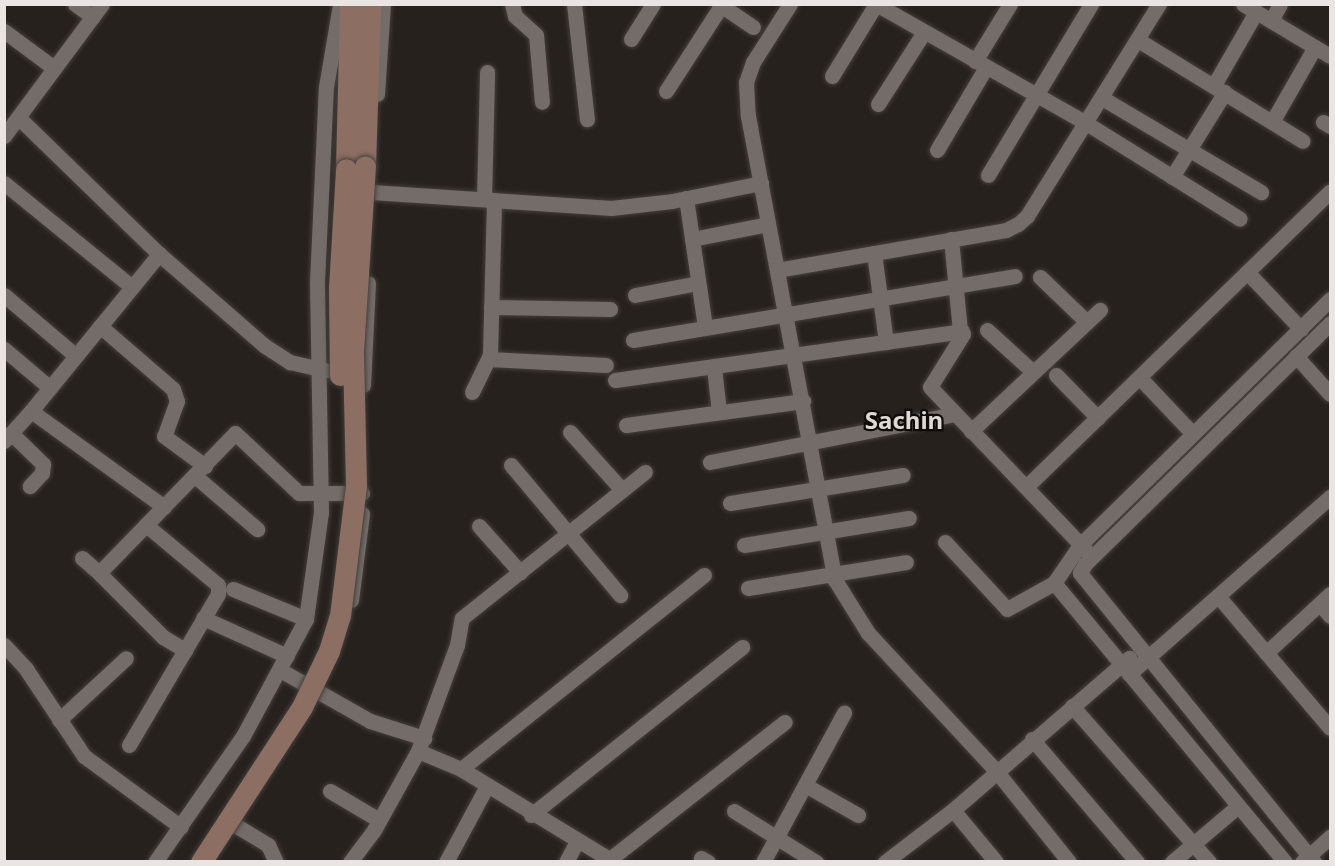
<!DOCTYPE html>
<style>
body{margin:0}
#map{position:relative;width:1335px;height:866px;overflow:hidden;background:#27211d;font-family:"Noto Sans",sans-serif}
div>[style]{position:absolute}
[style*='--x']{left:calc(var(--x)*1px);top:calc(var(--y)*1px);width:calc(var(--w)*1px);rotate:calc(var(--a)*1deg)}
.roads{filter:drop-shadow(0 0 2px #443f3c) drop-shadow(0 0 2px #443f3c)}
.minor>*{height:15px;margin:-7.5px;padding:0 7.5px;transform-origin:7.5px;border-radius:7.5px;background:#746c68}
.secondary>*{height:21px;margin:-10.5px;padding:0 10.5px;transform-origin:10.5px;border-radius:10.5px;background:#8c6e63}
.bridges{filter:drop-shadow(0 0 2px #443f3c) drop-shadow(0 0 2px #443f3c)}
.secondary-bridge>*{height:21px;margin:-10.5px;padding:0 10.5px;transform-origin:10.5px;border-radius:10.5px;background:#8c6e63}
span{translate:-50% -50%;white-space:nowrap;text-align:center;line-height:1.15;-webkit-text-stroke:4.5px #0e0b09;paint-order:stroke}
.quarter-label{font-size:24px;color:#e0d8d2;font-weight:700}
.frame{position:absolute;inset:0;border:6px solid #eae5e3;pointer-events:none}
</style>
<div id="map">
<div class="roads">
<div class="minor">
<i style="--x:75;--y:4;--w:22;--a:36"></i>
<i style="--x:512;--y:4;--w:12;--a:76"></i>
<i style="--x:515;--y:16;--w:28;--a:42"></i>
<i style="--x:536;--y:35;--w:67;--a:84.9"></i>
<i style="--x:574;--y:4;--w:116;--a:83.6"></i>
<i style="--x:719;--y:4;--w:41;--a:34.1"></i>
<i style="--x:790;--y:4;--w:69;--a:122.5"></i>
<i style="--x:753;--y:62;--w:21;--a:109"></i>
<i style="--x:746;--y:82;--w:34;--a:87"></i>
<i style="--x:748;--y:116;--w:472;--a:79.4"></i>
<i style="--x:835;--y:580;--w:62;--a:58.1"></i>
<i style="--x:868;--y:633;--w:190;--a:47.1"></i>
<i style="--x:997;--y:772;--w:115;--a:51.3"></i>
<i style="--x:1243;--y:4;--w:101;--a:30.9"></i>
<i style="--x:1271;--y:21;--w:19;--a:-62"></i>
<i style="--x:4;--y:31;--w:62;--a:36.5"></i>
<i style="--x:631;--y:39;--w:41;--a:-57.8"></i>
<i style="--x:1138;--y:40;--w:193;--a:31.5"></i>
<i style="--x:975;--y:61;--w:67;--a:-58.4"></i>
<i style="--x:832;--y:76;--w:84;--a:-58.6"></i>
<i style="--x:876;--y:4;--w:241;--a:29.5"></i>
<i style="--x:1086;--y:123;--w:181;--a:31.9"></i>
<i style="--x:1214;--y:85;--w:84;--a:-60.1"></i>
<i style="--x:666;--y:91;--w:101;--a:-57.1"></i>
<i style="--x:377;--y:94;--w:90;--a:-86.2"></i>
<i style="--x:1102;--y:98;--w:185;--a:30.6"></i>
<i style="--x:878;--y:104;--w:85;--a:-57.4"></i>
<i style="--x:19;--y:118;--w:195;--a:44.2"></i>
<i style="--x:159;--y:254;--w:140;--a:41"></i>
<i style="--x:265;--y:346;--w:30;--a:33"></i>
<i style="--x:290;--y:362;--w:37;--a:13"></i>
<i style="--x:1272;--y:122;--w:86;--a:-60.2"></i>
<i style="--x:1323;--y:122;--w:8;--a:30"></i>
<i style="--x:4;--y:136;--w:164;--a:-53.4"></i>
<i style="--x:937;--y:150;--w:96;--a:-59.4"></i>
<i style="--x:988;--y:175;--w:200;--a:-58.9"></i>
<i style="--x:1172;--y:177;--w:100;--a:-58.1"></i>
<i style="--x:4;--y:183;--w:165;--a:39.1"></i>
<i style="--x:372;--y:192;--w:240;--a:3.8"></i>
<i style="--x:611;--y:208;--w:61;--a:-6.5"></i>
<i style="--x:672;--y:201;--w:91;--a:-11.4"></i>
<i style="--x:686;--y:198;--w:129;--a:81.6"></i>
<i style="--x:484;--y:199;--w:127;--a:-88.6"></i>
<i style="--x:692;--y:239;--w:77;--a:-11.2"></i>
<i style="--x:951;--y:239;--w:91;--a:84.4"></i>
<i style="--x:874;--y:253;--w:90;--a:82.3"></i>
<i style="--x:777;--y:270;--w:232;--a:-9.9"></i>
<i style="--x:1006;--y:230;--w:13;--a:-27"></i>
<i style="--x:1018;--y:224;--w:12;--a:-42"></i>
<i style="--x:1027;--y:216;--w:250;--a:-58.1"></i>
<i style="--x:1248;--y:273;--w:77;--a:46.6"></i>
<i style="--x:1040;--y:277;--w:65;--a:43.8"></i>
<i style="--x:4;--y:295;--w:94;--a:40.3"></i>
<i style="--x:635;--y:295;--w:64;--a:-10.8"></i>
<i style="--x:491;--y:307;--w:119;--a:1"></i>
<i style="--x:100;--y:326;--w:96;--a:40.8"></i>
<i style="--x:173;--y:389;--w:13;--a:72"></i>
<i style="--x:177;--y:401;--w:37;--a:110"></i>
<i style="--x:164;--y:436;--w:51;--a:36.2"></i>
<i style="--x:987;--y:330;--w:62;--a:42.4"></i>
<i style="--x:633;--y:340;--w:387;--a:-9.5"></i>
<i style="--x:4;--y:349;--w:60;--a:40.3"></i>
<i style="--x:1296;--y:356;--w:51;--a:48.2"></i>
<i style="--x:489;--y:359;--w:117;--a:2.9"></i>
<i style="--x:714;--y:367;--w:45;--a:83.7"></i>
<i style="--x:1056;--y:375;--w:60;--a:45.7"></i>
<i style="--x:1140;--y:378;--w:76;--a:46.6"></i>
<i style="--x:615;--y:380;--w:350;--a:-8"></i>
<i style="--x:962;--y:331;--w:3;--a:72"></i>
<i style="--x:963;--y:334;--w:62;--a:121.9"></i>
<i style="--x:930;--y:387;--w:226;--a:46.3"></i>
<i style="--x:363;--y:385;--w:102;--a:-87.2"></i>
<i style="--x:472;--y:392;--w:41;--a:-64.1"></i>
<i style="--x:490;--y:355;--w:155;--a:-88.5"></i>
<i style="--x:31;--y:411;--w:203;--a:-50.8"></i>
<i style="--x:626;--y:425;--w:179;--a:-7.7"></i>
<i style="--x:971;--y:431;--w:177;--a:-43.2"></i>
<i style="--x:570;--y:432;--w:78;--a:48.1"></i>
<i style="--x:11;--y:433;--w:45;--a:44.1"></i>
<i style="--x:43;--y:464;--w:9;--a:96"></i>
<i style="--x:42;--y:473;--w:18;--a:133"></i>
<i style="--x:4;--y:441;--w:40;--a:-48"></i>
<i style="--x:31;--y:411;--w:164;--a:35.8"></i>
<i style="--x:710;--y:462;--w:249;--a:-11.1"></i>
<i style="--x:511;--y:465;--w:170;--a:50"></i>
<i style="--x:195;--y:476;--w:82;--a:40.5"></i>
<i style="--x:1026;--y:487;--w:424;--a:-44.2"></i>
<i style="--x:730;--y:503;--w:175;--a:-9.2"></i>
<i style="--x:479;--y:526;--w:62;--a:48.3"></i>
<i style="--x:945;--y:542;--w:91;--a:47.2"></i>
<i style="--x:1007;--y:609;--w:54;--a:-29"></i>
<i style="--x:744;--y:545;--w:167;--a:-9.3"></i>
<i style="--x:82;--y:558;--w:23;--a:41"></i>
<i style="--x:99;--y:573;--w:195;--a:-45.8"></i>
<i style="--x:235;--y:433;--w:88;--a:43.2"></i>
<i style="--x:299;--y:493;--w:63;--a:0"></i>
<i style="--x:99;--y:573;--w:91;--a:45"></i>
<i style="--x:163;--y:637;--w:26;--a:31"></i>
<i style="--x:185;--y:650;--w:65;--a:-59.5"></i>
<i style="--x:218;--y:594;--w:9;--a:-90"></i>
<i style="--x:218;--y:585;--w:94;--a:-140.2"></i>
<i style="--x:748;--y:588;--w:160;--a:-9.3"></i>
<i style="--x:233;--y:589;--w:79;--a:22.3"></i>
<i style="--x:1218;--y:596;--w:173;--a:49.7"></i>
<i style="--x:351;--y:600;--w:87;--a:-82.7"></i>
<i style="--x:1320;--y:604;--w:16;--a:50"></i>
<i style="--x:203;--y:618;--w:92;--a:24.3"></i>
<i style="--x:4;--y:645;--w:33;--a:47"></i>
<i style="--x:26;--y:669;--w:105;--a:56.3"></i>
<i style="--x:84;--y:756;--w:120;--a:36.2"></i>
<i style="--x:1266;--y:653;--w:87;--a:-42.7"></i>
<i style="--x:280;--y:670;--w:103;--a:29.5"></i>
<i style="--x:370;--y:721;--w:57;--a:17.5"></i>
<i style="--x:1129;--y:674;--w:268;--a:-41.4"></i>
<i style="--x:1072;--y:706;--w:208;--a:48.7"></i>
<i style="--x:59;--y:720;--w:91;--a:-42.8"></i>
<i style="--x:1032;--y:739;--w:162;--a:49.5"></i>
<i style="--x:129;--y:745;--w:110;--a:-59.5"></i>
<i style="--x:418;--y:751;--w:47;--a:22.7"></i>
<i style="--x:461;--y:769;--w:179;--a:31.3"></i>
<i style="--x:461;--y:769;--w:311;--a:-38.6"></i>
<i style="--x:805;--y:785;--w:61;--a:29.5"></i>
<i style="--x:330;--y:791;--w:57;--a:30.6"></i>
<i style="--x:953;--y:810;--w:67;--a:50.4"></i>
<i style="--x:734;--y:811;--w:97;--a:31.9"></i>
<i style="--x:531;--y:815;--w:270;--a:-38.5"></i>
<i style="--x:235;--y:825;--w:39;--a:31"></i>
<i style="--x:268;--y:845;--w:19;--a:65"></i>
<i style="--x:701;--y:858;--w:8;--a:30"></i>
<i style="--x:610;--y:859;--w:222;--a:-38.1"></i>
<i style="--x:155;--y:862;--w:154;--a:-55.1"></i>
<i style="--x:243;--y:736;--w:133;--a:-61.7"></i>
<i style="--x:306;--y:619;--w:108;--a:-82"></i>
<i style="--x:321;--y:512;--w:229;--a:-91"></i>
<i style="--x:317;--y:283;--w:196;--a:-87.4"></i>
<i style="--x:326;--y:87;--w:84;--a:-80.4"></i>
<i style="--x:350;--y:862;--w:40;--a:-53"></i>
<i style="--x:374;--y:830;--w:90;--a:-60.9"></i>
<i style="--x:418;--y:751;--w:113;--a:-69.8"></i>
<i style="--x:457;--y:645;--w:27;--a:-80"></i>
<i style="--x:462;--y:618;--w:234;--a:-38.6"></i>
<i style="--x:446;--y:862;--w:86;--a:-61.7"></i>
<i style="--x:566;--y:862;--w:24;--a:-62"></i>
<i style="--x:763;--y:862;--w:170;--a:-61.5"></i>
<i style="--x:885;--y:862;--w:86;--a:-37.4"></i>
<i style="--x:953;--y:810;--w:233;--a:-40.8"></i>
<i style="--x:1172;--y:862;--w:87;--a:-40.3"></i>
<i style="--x:1285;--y:862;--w:362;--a:-129.6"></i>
<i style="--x:1054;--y:583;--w:46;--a:-55.6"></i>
<i style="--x:1080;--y:545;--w:351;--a:-44.5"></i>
<i style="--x:1302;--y:862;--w:38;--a:-42"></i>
<i style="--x:1314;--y:862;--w:372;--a:-129"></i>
<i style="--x:1080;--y:573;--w:10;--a:-61"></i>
<i style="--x:1085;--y:564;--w:344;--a:-44.5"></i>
</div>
<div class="secondary">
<i style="--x:365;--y:166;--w:162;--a:-88.2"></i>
<i style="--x:346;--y:169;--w:165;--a:-88.6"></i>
</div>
</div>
<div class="bridges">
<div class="secondary-bridge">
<i style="--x:340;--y:375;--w:87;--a:-90.7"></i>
<i style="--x:339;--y:288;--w:119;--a:-86.6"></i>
<i style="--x:201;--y:862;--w:185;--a:-56.9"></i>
<i style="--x:302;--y:707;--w:62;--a:-64.3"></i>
<i style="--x:329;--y:651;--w:37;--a:-73"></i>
<i style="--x:340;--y:616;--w:132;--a:-83"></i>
<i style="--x:356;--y:485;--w:134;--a:-91.3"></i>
<i style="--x:353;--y:351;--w:185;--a:-86.3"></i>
</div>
</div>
<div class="quarter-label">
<span style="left:904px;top:420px">Sachin</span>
</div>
<div class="frame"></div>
</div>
